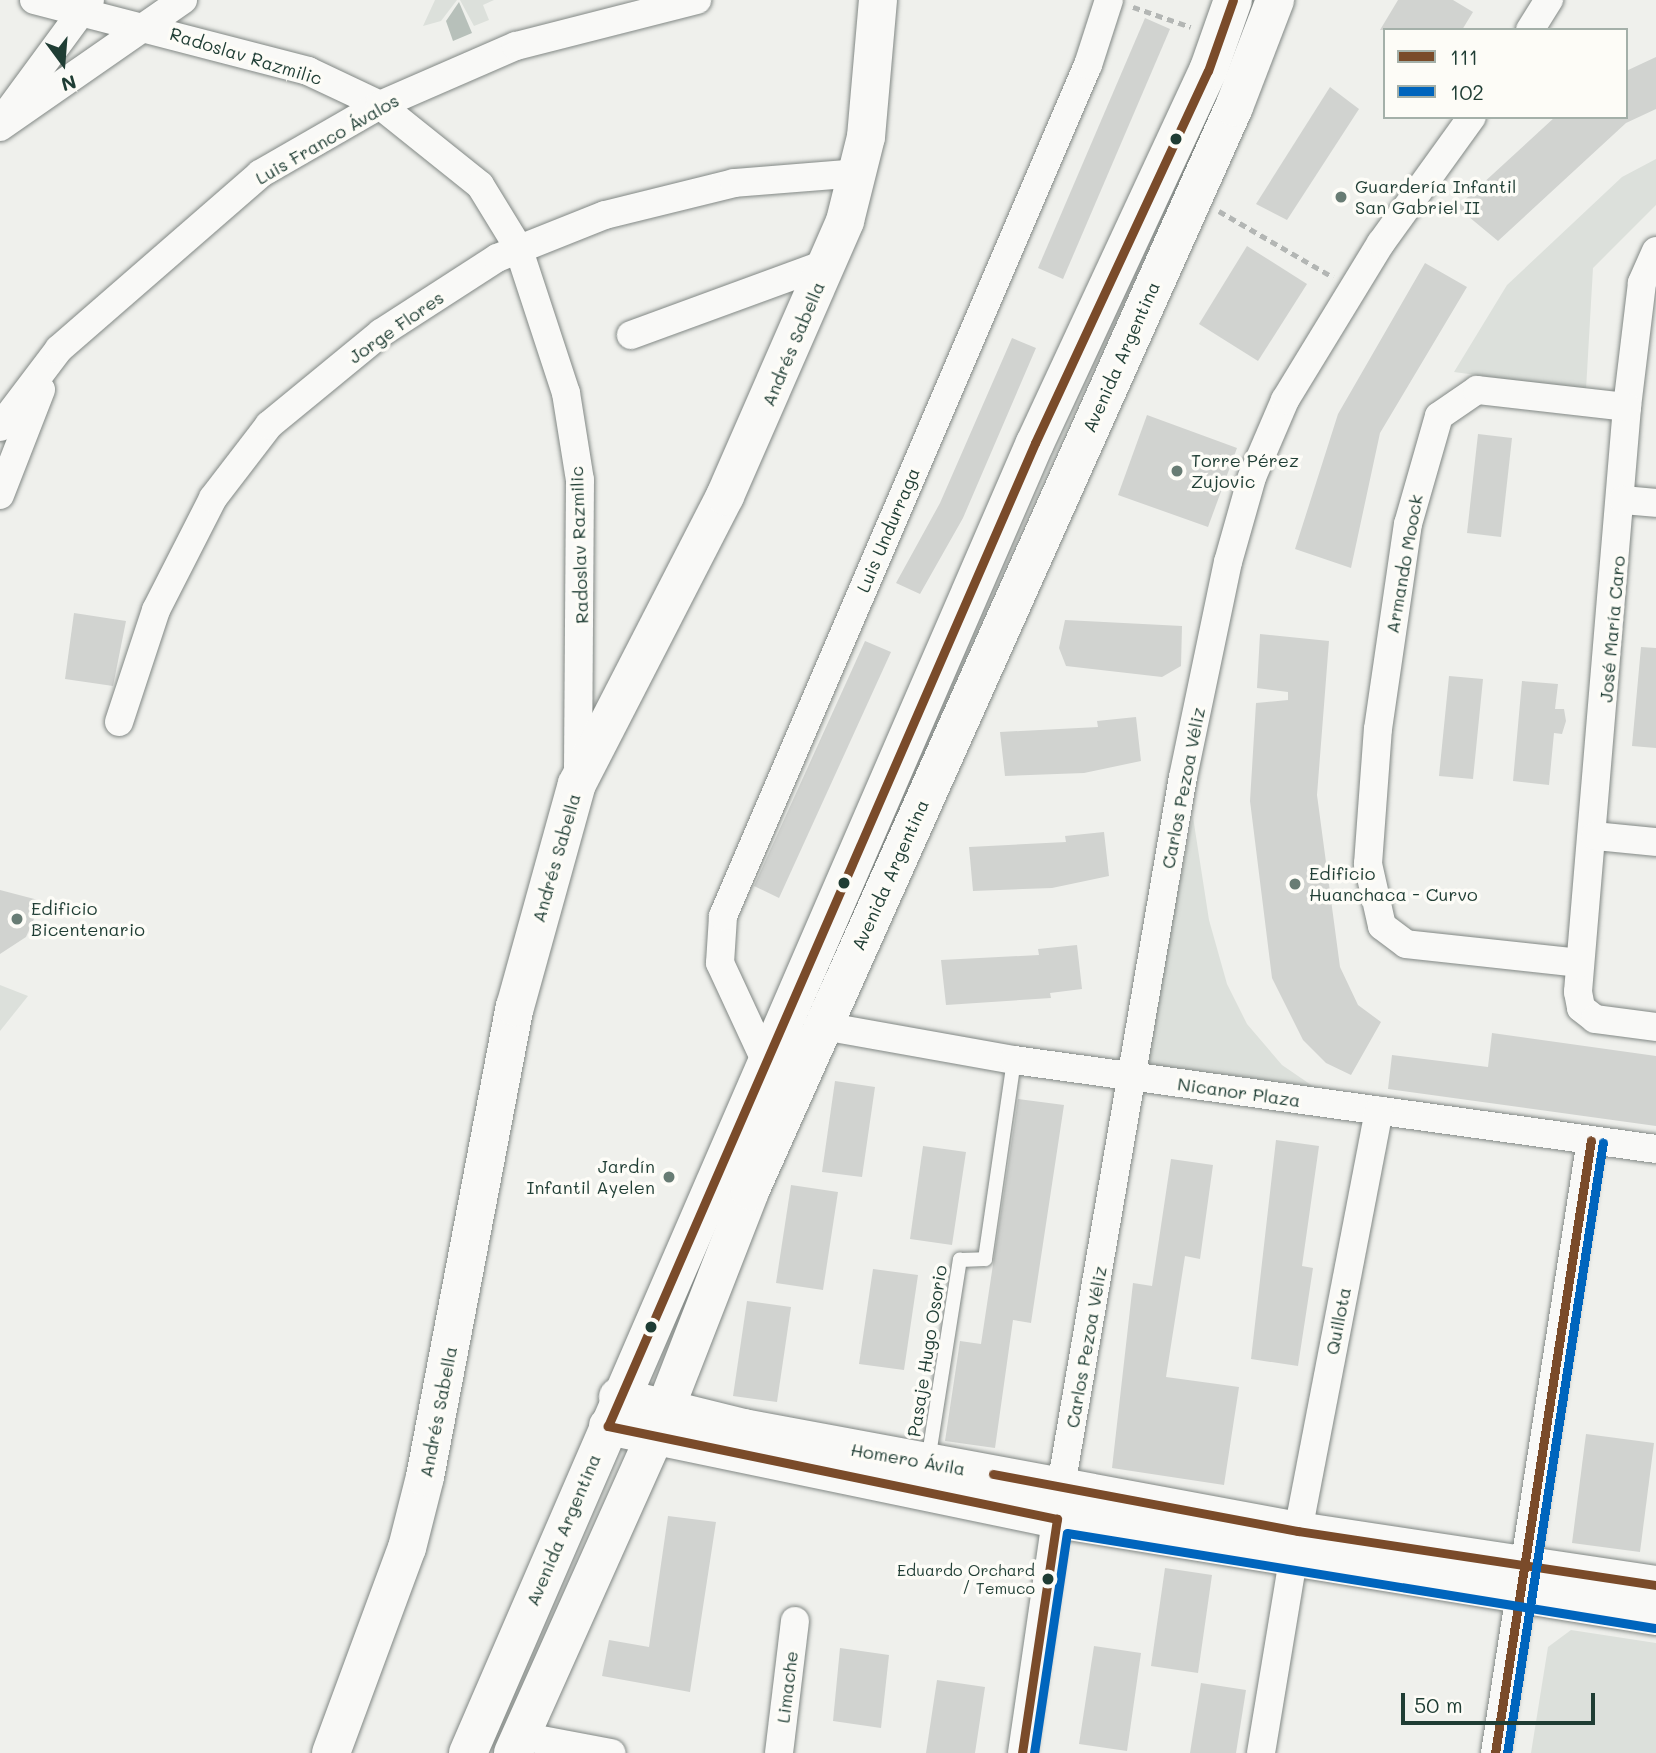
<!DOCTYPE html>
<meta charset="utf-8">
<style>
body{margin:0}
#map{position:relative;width:1656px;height:1753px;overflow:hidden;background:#eff0ec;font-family:Mali,sans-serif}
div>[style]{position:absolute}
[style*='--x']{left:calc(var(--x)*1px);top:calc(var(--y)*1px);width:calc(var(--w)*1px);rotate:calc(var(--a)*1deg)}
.green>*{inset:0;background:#dce0db}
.water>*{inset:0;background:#b7c0ba}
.building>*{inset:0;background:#d1d3d0}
.path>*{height:4.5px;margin-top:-2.25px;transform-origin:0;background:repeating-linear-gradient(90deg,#b3b6b4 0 7px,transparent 0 12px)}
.roads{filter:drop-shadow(0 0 2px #828885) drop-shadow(0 0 2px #828885)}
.service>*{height:14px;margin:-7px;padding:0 7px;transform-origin:7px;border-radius:7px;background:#f9f9f7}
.minor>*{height:28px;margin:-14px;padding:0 14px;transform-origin:14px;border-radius:14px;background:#f9f9f7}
.secondary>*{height:38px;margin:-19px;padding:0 19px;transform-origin:19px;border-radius:19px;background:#f9f9f7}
.primary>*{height:38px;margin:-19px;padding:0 19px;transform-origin:19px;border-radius:19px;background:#f9f9f7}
.bus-1>*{height:9px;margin:-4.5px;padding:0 4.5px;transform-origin:4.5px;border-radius:4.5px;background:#7a4b2a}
.bus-2>*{height:9px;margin:-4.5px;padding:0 4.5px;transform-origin:4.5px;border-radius:4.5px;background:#0065bd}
.dots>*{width:19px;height:19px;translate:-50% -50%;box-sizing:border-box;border:4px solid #fdfcf7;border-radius:50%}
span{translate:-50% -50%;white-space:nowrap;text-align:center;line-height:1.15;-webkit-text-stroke:7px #fdfcf7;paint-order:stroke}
.bus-label{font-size:16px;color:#1f3d34}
.right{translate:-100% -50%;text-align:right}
.street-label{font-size:18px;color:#1f3d34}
.poi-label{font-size:18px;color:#1f3d34}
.left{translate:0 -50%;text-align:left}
.legend{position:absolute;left:1383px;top:28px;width:245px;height:91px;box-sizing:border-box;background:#fdfcf7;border:2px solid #a4b0a9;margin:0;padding:9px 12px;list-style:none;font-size:21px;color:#1f3d34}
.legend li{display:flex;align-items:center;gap:14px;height:35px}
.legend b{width:35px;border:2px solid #a4b0a9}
.north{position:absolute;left:28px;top:28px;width:70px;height:70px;-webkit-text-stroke:5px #fdfcf7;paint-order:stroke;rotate:164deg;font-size:19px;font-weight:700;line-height:28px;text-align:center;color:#1f3d34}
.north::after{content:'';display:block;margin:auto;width:24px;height:32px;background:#1f3d34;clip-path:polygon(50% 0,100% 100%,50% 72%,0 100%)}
.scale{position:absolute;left:1401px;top:1693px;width:194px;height:32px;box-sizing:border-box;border:4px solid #1f3d34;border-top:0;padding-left:9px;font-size:21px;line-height:24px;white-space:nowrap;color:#1f3d34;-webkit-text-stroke:5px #fdfcf7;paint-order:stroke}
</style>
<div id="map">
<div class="green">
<i style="clip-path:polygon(435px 0,457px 0,441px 21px,423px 26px)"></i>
<i style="clip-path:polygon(460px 0,494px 0,483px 5px,489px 20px,474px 26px)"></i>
<i style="clip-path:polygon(1656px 159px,1656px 205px,1593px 268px,1586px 390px,1454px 372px,1507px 285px,1622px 177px)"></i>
<i style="clip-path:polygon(1193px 817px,1209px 920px,1227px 984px,1247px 1024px,1282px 1065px,1333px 1100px,1155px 1080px,1142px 1061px)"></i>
<i style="clip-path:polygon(0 985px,28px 996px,0 1031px)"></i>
<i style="clip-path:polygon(1571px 1630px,1656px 1643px,1656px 1753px,1531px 1753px,1548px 1647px)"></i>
</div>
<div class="water">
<i style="clip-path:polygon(459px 2px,472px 33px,453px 41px,446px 21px)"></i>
</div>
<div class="building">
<i style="clip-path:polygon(1398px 0,1453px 0,1473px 12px,1462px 30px,1380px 30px)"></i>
<i style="clip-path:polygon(1145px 18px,1170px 29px,1063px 279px,1038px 268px)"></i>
<i style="clip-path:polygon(1656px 57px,1656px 109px,1626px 123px,1498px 241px,1457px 207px,1555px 117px,1626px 117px,1626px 71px)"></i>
<i style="clip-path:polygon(1330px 87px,1359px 109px,1287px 220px,1256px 204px)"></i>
<i style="clip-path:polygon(1247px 246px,1307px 284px,1258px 361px,1199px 324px)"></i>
<i style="clip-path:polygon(1425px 263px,1467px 287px,1380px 433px,1351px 568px,1295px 549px,1338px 414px)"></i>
<i style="clip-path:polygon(1012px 338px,1036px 348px,963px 518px,920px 594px,896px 583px,940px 503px)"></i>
<i style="clip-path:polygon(1147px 415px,1237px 448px,1208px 527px,1118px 495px)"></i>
<i style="clip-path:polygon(1478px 434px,1512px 438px,1501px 537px,1467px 533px)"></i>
<i style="clip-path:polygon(74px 613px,126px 621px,113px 686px,65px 679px)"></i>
<i style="clip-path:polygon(1065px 620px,1182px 626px,1181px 666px,1162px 677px,1066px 666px,1059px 648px)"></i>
<i style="clip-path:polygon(1260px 634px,1329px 641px,1317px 795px,1340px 967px,1358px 1005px,1381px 1022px,1351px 1075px,1326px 1063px,1303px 1040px,1272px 978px,1250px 801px,1256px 703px,1288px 700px,1288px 692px,1257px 688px)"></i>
<i style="clip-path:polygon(865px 641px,891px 652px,779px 898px,754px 886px)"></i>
<i style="clip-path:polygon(1641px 647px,1656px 648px,1656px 748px,1632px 746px)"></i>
<i style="clip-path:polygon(1449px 676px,1483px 679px,1473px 779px,1439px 776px)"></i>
<i style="clip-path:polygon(1522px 681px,1558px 684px,1555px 709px,1564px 709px,1566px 721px,1562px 734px,1554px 733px,1549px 785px,1513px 781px)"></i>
<i style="clip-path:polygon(1136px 717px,1141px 761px,1084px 773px,1005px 776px,1000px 732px,1098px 727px,1097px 721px)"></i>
<i style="clip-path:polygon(1104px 832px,1109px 876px,1052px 888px,973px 891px,969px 847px,1066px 842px,1065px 836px)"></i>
<i style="clip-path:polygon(0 890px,42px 901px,26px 937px,0 954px)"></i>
<i style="clip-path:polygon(1077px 945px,1082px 989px,1050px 993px,1051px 998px,946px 1005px,941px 960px,1039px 955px,1038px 949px)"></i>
<i style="clip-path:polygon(1492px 1033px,1656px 1056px,1656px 1126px,1388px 1089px,1392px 1055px,1488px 1067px)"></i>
<i style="clip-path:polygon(835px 1081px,875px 1087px,862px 1177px,822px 1172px)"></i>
<i style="clip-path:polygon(1018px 1099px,1064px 1105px,1031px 1323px,1013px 1320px,995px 1448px,945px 1441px,960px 1341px,981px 1344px)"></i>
<i style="clip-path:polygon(1276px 1140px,1319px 1146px,1302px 1266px,1313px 1268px,1298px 1366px,1251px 1359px)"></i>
<i style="clip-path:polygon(923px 1146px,966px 1152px,952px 1245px,910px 1239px)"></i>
<i style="clip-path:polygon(1171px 1159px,1213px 1165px,1200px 1259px,1185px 1256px,1166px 1377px,1239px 1387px,1224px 1485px,1112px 1468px,1133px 1283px,1152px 1286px)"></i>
<i style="clip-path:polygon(791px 1185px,838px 1192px,823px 1290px,776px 1283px)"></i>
<i style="clip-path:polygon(873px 1269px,918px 1275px,904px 1370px,859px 1364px)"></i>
<i style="clip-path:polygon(747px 1301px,791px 1307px,777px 1402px,733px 1396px)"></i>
<i style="clip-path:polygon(1586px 1434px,1654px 1443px,1640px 1552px,1572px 1543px)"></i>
<i style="clip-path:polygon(668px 1516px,716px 1522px,690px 1692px,602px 1676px,609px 1640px,649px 1647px)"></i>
<i style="clip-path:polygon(1165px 1568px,1212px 1575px,1198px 1673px,1151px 1666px)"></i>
<i style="clip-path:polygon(1094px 1646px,1141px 1653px,1127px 1751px,1079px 1744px)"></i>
<i style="clip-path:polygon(840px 1648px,889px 1655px,881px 1728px,833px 1721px)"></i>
<i style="clip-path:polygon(937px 1680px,985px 1687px,975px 1753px,926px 1753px)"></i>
<i style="clip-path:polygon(1201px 1683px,1246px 1690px,1236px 1753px,1190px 1753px)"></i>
</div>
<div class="path">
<i style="--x:1133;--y:7;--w:61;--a:19"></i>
<i style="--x:1219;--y:211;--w:132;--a:30.1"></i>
</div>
<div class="roads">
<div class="service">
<i style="--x:928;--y:1461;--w:204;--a:-81"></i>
<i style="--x:960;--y:1260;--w:25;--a:-2"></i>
<i style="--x:985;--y:1259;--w:201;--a:-81.7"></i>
</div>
<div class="minor">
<i style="--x:34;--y:0;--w:283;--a:14.5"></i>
<i style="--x:308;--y:71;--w:80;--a:25.3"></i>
<i style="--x:380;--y:105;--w:128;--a:38.7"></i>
<i style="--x:480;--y:185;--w:73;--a:58.5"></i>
<i style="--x:518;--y:247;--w:154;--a:71.8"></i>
<i style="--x:566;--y:393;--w:88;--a:80.9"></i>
<i style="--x:580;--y:480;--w:294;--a:90.4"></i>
<i style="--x:1530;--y:30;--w:36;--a:-58"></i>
<i style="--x:7;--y:113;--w:140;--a:-53.7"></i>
<i style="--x:0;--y:127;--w:223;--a:-34.8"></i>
<i style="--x:1656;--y:251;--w:35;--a:114"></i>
<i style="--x:1642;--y:283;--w:125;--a:96.9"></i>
<i style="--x:1627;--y:407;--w:587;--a:94.79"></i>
<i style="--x:1578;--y:992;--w:16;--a:79"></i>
<i style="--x:1581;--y:1008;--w:18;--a:38"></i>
<i style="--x:1595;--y:1019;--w:62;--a:7.5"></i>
<i style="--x:631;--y:335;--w:210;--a:-20.1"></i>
<i style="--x:0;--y:427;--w:98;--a:-52.9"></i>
<i style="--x:59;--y:349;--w:267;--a:-41"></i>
<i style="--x:260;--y:174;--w:138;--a:-29.9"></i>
<i style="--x:380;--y:105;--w:148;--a:-23.5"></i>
<i style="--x:516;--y:46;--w:187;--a:-14.3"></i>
<i style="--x:0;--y:495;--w:113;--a:-68.7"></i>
<i style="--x:1623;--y:500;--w:33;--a:5"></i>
<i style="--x:119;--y:722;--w:118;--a:-71.7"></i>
<i style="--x:156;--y:610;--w:126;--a:-63"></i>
<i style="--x:213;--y:498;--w:92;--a:-52.5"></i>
<i style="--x:269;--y:425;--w:145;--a:-39.4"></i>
<i style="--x:381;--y:333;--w:138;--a:-32.9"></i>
<i style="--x:497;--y:258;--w:116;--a:-21.7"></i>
<i style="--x:605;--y:215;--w:133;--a:-13.9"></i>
<i style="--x:734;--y:183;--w:124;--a:-4.6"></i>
<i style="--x:1595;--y:836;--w:61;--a:5.6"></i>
<i style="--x:1580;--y:963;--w:175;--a:-173.8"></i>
<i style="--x:1406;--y:944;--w:30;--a:-143"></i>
<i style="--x:1382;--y:926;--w:64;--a:-102.7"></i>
<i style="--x:1368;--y:864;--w:135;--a:-85.8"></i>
<i style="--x:1378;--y:729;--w:207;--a:-81.7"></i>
<i style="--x:1408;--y:524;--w:112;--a:-74"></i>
<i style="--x:1439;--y:416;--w:46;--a:-34.4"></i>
<i style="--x:1477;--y:390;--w:151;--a:6.5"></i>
<i style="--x:823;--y:1026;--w:194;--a:10.1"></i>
<i style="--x:1014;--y:1060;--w:648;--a:7.89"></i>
<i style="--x:765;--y:1060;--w:107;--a:-114.9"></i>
<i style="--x:720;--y:963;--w:47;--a:-86.3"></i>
<i style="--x:723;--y:916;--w:926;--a:-66.79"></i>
<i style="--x:1088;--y:65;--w:68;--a:-72.1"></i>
<i style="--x:1298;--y:1531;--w:428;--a:-79.1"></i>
<i style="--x:521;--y:1736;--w:92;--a:10.7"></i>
<i style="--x:779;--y:1753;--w:133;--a:-83.1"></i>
<i style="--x:1022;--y:1753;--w:270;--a:-81.7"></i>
<i style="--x:1061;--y:1486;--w:719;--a:-80.24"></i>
<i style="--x:1183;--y:777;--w:220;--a:-78.2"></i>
<i style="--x:1228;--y:562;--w:88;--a:-74.2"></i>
<i style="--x:1252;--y:477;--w:84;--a:-66.8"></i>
<i style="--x:1285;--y:400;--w:184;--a:-58.6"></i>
<i style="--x:1381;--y:243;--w:155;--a:-54.2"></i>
<i style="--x:1261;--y:1753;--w:196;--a:-80.6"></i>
<i style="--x:1495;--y:1753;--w:620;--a:-81.1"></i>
</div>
<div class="secondary">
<i style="--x:618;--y:1397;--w:129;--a:13.9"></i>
<i style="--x:743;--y:1428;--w:564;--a:10.51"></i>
<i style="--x:1298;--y:1531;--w:362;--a:8.6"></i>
<i style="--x:608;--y:1426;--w:459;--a:11.7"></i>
<i style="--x:1057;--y:1519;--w:607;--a:9.2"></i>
<i style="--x:331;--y:1753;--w:219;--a:-69.7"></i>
<i style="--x:407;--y:1548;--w:73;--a:-75.8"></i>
<i style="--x:425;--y:1477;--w:479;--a:-79.2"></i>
<i style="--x:515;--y:1007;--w:231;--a:-74.5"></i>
<i style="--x:577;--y:784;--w:324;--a:-62.8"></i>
<i style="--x:725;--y:496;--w:300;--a:-66.4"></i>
<i style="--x:845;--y:221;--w:87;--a:-76"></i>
<i style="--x:866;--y:137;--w:138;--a:-85"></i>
</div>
<div class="primary">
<i style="--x:468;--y:1753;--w:1427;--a:-66.6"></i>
<i style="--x:1035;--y:443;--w:410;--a:-65.1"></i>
<i style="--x:1208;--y:71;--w:75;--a:-70.6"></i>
<i style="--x:513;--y:1753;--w:343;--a:-65.9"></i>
<i style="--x:653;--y:1440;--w:267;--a:-68.7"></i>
<i style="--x:750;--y:1191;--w:1187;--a:-65.94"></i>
<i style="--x:1234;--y:107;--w:115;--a:-69"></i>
</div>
</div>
<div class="bus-1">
<i style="--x:993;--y:1474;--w:310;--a:10.6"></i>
<i style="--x:1298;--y:1531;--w:362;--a:8.6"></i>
<i style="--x:1022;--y:1753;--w:237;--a:-81.5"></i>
<i style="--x:1057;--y:1519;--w:459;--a:-168.3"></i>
<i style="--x:608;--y:1426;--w:1072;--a:-66.52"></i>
<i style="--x:1035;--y:443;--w:410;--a:-65.1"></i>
<i style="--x:1208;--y:71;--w:75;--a:-70.6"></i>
<i style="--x:1495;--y:1753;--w:620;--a:-81.1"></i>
</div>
<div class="bus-2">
<i style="--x:1034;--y:1753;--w:222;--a:-81.5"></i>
<i style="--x:1067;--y:1533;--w:595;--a:9.19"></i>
<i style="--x:1507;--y:1753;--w:618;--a:-81.07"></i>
</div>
<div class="dots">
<i style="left:1176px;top:139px;background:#1f3d34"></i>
<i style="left:1341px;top:197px;background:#687c74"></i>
<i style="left:1177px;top:471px;background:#687c74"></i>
<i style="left:844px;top:883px;background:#1f3d34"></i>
<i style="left:1295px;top:884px;background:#687c74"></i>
<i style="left:17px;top:919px;background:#687c74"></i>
<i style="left:669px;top:1177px;background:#687c74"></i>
<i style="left:651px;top:1327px;background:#1f3d34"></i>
<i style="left:1048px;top:1579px;background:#1f3d34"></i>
</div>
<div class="bus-label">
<span class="right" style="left:1035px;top:1579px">Eduardo Orchard<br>/ Temuco</span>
</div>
<div class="street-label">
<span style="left:246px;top:56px;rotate:17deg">Radoslav Razmilic</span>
<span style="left:327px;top:139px;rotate:-30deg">Luis Franco Ávalos</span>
<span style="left:396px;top:327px;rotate:-35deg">Jorge Flores</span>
<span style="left:793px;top:344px;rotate:-67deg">Andrés Sabella</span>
<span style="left:1121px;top:357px;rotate:-66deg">Avenida Argentina</span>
<span style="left:888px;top:530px;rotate:-67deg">Luis Undurraga</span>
<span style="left:579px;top:545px;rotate:-92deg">Radoslav Razmilic</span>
<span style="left:1404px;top:564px;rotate:-80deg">Armando Moock</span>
<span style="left:1612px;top:629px;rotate:-85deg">José María Caro</span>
<span style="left:1183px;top:788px;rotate:-79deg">Carlos Pezoa Véliz</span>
<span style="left:556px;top:858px;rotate:-74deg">Andrés Sabella</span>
<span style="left:890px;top:875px;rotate:-66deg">Avenida Argentina</span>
<span style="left:1239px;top:1092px;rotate:8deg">Nicanor Plaza</span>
<span style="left:1338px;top:1321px;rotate:-79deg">Quillota</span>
<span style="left:1086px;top:1347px;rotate:-80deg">Carlos Pezoa Véliz</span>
<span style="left:927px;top:1351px;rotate:-81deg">Pasaje Hugo Osorio</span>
<span style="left:438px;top:1412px;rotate:-79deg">Andrés Sabella</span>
<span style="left:908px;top:1459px;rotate:10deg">Homero Ávila</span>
<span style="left:563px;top:1530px;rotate:-67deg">Avenida Argentina</span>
<span style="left:787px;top:1687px;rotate:-83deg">Limache</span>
</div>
<div class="poi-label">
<span class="left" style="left:1355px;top:197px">Guardería Infantil<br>San Gabriel II</span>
<span class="left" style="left:1191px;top:471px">Torre Pérez<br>Zujovic</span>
<span class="left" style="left:1309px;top:884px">Edificio<br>Huanchaca - Curvo</span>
<span class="left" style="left:31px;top:919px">Edificio<br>Bicentenario</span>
<span class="right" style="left:655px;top:1177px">Jardín<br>Infantil Ayelen</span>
</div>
<ul class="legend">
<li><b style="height:9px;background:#7a4b2a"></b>111</li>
<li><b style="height:9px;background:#0065bd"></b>102</li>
</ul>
<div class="north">N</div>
<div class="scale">50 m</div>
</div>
